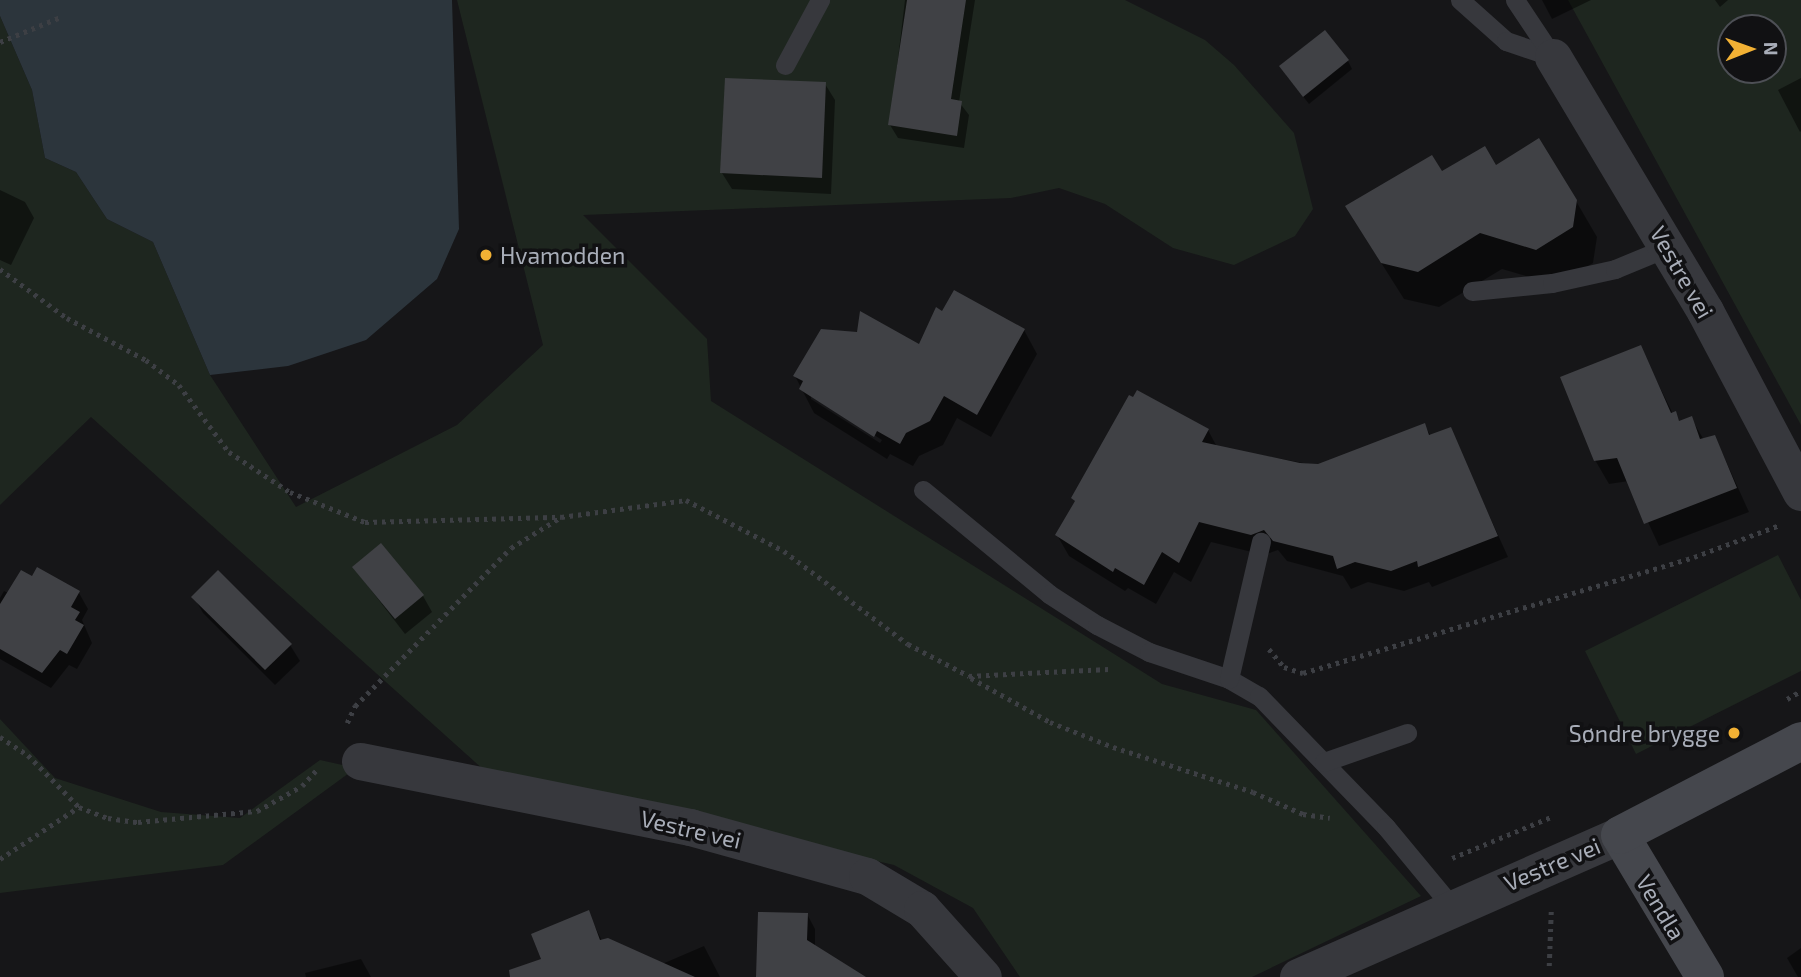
<!DOCTYPE html>
<meta charset="utf-8">
<style>
body{margin:0}
#map{position:relative;width:1801px;height:977px;overflow:hidden;background:#161618;font-family:"Exo 2",sans-serif}
div>[style]{position:absolute}
[style*='--x']{left:calc(var(--x)*1px);top:calc(var(--y)*1px);width:calc(var(--w)*1px);rotate:calc(var(--a)*1deg)}
.green>*{inset:0;background:#1e261f}
.water>*{inset:0;background:#2c353c}
.shadow>*{inset:0;background:#0007}
.building>*{inset:0;background:#404145}
.path>*{height:4.5px;margin-top:-2.25px;transform-origin:0;background:repeating-linear-gradient(90deg,#3d3f44 0 3.5px,transparent 0 8.5px)}
.lane>*{height:19px;margin:-9.5px;padding:0 9.5px;transform-origin:9.5px;border-radius:9.5px;background:#37383d}
.street>*{height:37px;margin:-18.5px;padding:0 18.5px;transform-origin:18.5px;border-radius:18.5px;background:#37383d}
.secondary>*{height:38px;margin:-19px;padding:0 19px;transform-origin:19px;border-radius:19px;background:#45474d}
.dots>*{width:19px;height:19px;translate:-50% -50%;box-sizing:border-box;border:4px solid #111113;border-radius:50%}
span{translate:-50% -50%;white-space:nowrap;text-align:center;line-height:1.15;-webkit-text-stroke:7px #111113;paint-order:stroke}
.poi-label{font-size:23px;color:#a8adb8}
.left{translate:0 -50%;text-align:left}
.right{translate:-100% -50%;text-align:right}
.street-label{font-size:23px;color:#a8adb8}
.north{position:absolute;left:1717px;top:14px;width:70px;height:70px;box-sizing:border-box;background:#111113;border:2px solid #4d4f55;border-radius:50%;rotate:89deg;font-size:19px;font-weight:700;line-height:28px;text-align:center;color:#a8adb8}
.north::after{content:'';display:block;margin:auto;width:24px;height:32px;background:#f2b134;clip-path:polygon(50% 0,100% 100%,50% 72%,0 100%)}
</style>
<div id="map">
<div class="green">
<i style="clip-path:polygon(457px 0,1125px 0,1205px 40px,1234px 65px,1294px 133px,1313px 209px,1295px 236px,1234px 265px,1173px 248px,1105px 204px,1059px 188px,1011px 198px,583px 215px,707px 339px,711px 401px,1162px 684px,1256px 710px,1421px 896px,1252px 977px,1020px 977px,973px 908px,894px 865px,485px 771px,91px 417px,0 505px,0 16px,32px 90px,45px 158px,76px 172px,107px 219px,153px 242px,210px 375px,296px 507px,457px 425px,543px 345px)"></i>
<i style="clip-path:polygon(evenodd,1568px 0,1801px 0,1801px 425px,1568px 0,1731px 28px,1773px 28px,1773px 70px,1731px 70px,1731px 28px)"></i>
<i style="clip-path:polygon(1778px 555px,1801px 600px,1801px 671px,1636px 754px,1585px 651px)"></i>
<i style="clip-path:polygon(0 719px,55px 778px,161px 812px,240px 818px,320px 760px,356px 768px,223px 865px,0 893px)"></i>
</div>
<div class="water">
<i style="clip-path:polygon(0 0,452px 0,459px 229px,437px 279px,366px 340px,288px 366px,210px 375px,153px 242px,107px 219px,76px 172px,45px 158px,32px 90px,0 16px)"></i>
</div>
<div class="shadow">
<i style="clip-path:polygon(905px 0,975px 0,959px 102px,969px 115px,964px 148px,898px 138px,890px 125px)"></i>
<i style="clip-path:polygon(1542px 0,1591px 0,1552px 19px)"></i>
<i style="clip-path:polygon(1715px 0,1728px 0,1720px 7px)"></i>
<i style="clip-path:polygon(1348px 61px,1352px 69px,1309px 104px,1286px 75px)"></i>
<i style="clip-path:polygon(1801px 78px,1801px 131px,1800px 132px,1778px 90px)"></i>
<i style="clip-path:polygon(825px 84px,835px 100px,831px 194px,732px 189px,722px 173px)"></i>
<i style="clip-path:polygon(1495px 167px,1576px 201px,1597px 237px,1593px 263px,1557px 285px,1502px 269px,1439px 307px,1404px 299px,1368px 242px,1442px 174px)"></i>
<i style="clip-path:polygon(0 190px,25px 202px,34px 218px,11px 265px,0 260px)"></i>
<i style="clip-path:polygon(evenodd,1024px 330px,1037px 354px,991px 437px,957px 418px,943px 445px,919px 456px,913px 466px,890px 454px,887px 459px,814px 413px,795px 376px,920px 347px,1024px 330px,811px 395px,882px 440px,880px 443px,811px 399px,811px 395px)"></i>
<i style="clip-path:polygon(1640px 347px,1673px 414px,1680px 422px,1691px 418px,1704px 440px,1715px 437px,1749px 512px,1659px 546px,1629px 481px,1609px 484px,1595px 460px)"></i>
<i style="clip-path:polygon(1425px 426px,1431px 436px,1450px 429px,1508px 557px,1432px 587px,1429px 582px,1404px 591px,1368px 582px,1351px 589px,1343px 576px,1287px 561px,1278px 550px,1264px 555px,1211px 542px,1191px 582px,1174px 572px,1156px 604px,1128px 588px,1125px 591px,1069px 556px,1057px 535px,1076px 503px,1073px 498px,1208px 430px,1217px 447px,1319px 466px)"></i>
<i style="clip-path:polygon(354px 568px,423px 596px,432px 612px,405px 634px)"></i>
<i style="clip-path:polygon(33px 579px,79px 593px,88px 609px,82px 620px,92px 643px,77px 669px,69px 665px,51px 688px,0 659px,0 598px,4px 591px,8px 593px)"></i>
<i style="clip-path:polygon(194px 597px,290px 645px,300px 661px,275px 685px,203px 613px)"></i>
<i style="clip-path:polygon(588px 912px,602px 941px,662px 964px,704px 946px,720px 977px,551px 977px)"></i>
<i style="clip-path:polygon(807px 914px,815px 929px,815px 947px,863px 977px,759px 977px)"></i>
<i style="clip-path:polygon(1801px 948px,1801px 977px,1798px 977px,1787px 958px)"></i>
<i style="clip-path:polygon(361px 959px,371px 977px,306px 977px,305px 973px)"></i>
</div>
<div class="building">
<i style="clip-path:polygon(907px 0,966px 0,951px 99px,962px 101px,957px 136px,888px 125px)"></i>
<i style="clip-path:polygon(1325px 30px,1349px 60px,1303px 97px,1279px 66px)"></i>
<i style="clip-path:polygon(725px 78px,826px 82px,822px 178px,720px 173px)"></i>
<i style="clip-path:polygon(1539px 138px,1577px 200px,1573px 227px,1536px 250px,1480px 233px,1418px 272px,1381px 263px,1345px 206px,1432px 155px,1442px 171px,1485px 146px,1496px 165px)"></i>
<i style="clip-path:polygon(954px 290px,1025px 329px,977px 415px,944px 396px,930px 421px,906px 433px,900px 444px,877px 431px,874px 437px,799px 389px,803px 381px,793px 376px,821px 329px,857px 332px,860px 311px,919px 344px,936px 307px,942px 311px)"></i>
<i style="clip-path:polygon(1641px 345px,1671px 413px,1676px 411px,1679px 421px,1692px 416px,1700px 439px,1715px 435px,1737px 488px,1644px 524px,1617px 458px,1594px 461px,1560px 377px)"></i>
<i style="clip-path:polygon(1137px 390px,1209px 429px,1202px 442px,1300px 463px,1318px 464px,1425px 423px,1429px 435px,1451px 427px,1498px 536px,1418px 567px,1417px 561px,1391px 571px,1355px 562px,1337px 569px,1333px 556px,1273px 541px,1264px 530px,1251px 535px,1199px 522px,1179px 563px,1162px 552px,1144px 585px,1115px 568px,1113px 572px,1055px 535px,1075px 501px,1071px 498px,1129px 395px,1133px 397px)"></i>
<i style="clip-path:polygon(381px 543px,424px 595px,395px 619px,352px 567px)"></i>
<i style="clip-path:polygon(37px 567px,80px 591px,71px 607px,80px 612px,75px 620px,84px 625px,67px 654px,60px 650px,42px 673px,0 649px,0 604px,21px 570px,32px 576px)"></i>
<i style="clip-path:polygon(218px 570px,292px 644px,265px 670px,191px 597px)"></i>
<i style="clip-path:polygon(589px 910px,600px 940px,608px 938px,695px 977px,510px 977px,509px 970px,541px 959px,531px 934px)"></i>
<i style="clip-path:polygon(758px 912px,808px 913px,807px 940px,866px 977px,756px 977px)"></i>
</div>
<div class="path">
<i style="--x:0;--y:42;--w:66;--a:-22.3"></i>
<i style="--x:0;--y:269;--w:83;--a:36.2"></i>
<i style="--x:67;--y:318;--w:89;--a:28"></i>
<i style="--x:146;--y:360;--w:41;--a:37.1"></i>
<i style="--x:179;--y:385;--w:84;--a:53.3"></i>
<i style="--x:229;--y:452;--w:73;--a:33.3"></i>
<i style="--x:290;--y:492;--w:81;--a:21.8"></i>
<i style="--x:365;--y:522;--w:196;--a:-1.5"></i>
<i style="--x:561;--y:517;--w:126;--a:-7.7"></i>
<i style="--x:686;--y:500;--w:110;--a:27.5"></i>
<i style="--x:784;--y:551;--w:155;--a:36.9"></i>
<i style="--x:908;--y:644;--w:69;--a:27.7"></i>
<i style="--x:969;--y:676;--w:140;--a:-2.9"></i>
<i style="--x:1269;--y:649;--w:23;--a:50"></i>
<i style="--x:1284;--y:667;--w:20;--a:18"></i>
<i style="--x:1303;--y:673;--w:408;--a:-16.5"></i>
<i style="--x:1694;--y:557;--w:89;--a:-20.5"></i>
<i style="--x:971;--y:678;--w:90;--a:29.1"></i>
<i style="--x:1050;--y:722;--w:68;--a:21.6"></i>
<i style="--x:1113;--y:747;--w:147;--a:17.8"></i>
<i style="--x:1253;--y:792;--w:55;--a:23.7"></i>
<i style="--x:1303;--y:814;--w:27;--a:8"></i>
<i style="--x:1787;--y:699;--w:16;--a:-30"></i>
<i style="--x:347;--y:723;--w:19;--a:-65"></i>
<i style="--x:355;--y:706;--w:222;--a:-45.4"></i>
<i style="--x:511;--y:548;--w:59;--a:-31.8"></i>
<i style="--x:0;--y:737;--w:33;--a:33"></i>
<i style="--x:28;--y:755;--w:73;--a:45.6"></i>
<i style="--x:79;--y:807;--w:31;--a:21"></i>
<i style="--x:108;--y:818;--w:30;--a:8"></i>
<i style="--x:138;--y:822;--w:120;--a:-5.3"></i>
<i style="--x:257;--y:811;--w:51;--a:-29.1"></i>
<i style="--x:302;--y:786;--w:25;--a:-48"></i>
<i style="--x:1452;--y:858;--w:107;--a:-22.5"></i>
<i style="--x:0;--y:859;--w:95;--a:-33.4"></i>
<i style="--x:1549;--y:966;--w:55;--a:-87.9"></i>
</div>
<div class="lane">
<i style="--x:1460;--y:0;--w:62;--a:41.7"></i>
<i style="--x:1506;--y:41;--w:50;--a:18.8"></i>
<i style="--x:1515;--y:0;--w:69;--a:56.3"></i>
<i style="--x:785;--y:65;--w:74;--a:-61.7"></i>
<i style="--x:1472;--y:291;--w:80;--a:-5.7"></i>
<i style="--x:1552;--y:283;--w:65;--a:-12.5"></i>
<i style="--x:1615;--y:269;--w:57;--a:-22.5"></i>
<i style="--x:923;--y:490;--w:163;--a:39.5"></i>
<i style="--x:1049;--y:594;--w:57;--a:32.9"></i>
<i style="--x:1097;--y:625;--w:59;--a:27.4"></i>
<i style="--x:1149;--y:652;--w:84;--a:18.6"></i>
<i style="--x:1229;--y:679;--w:34;--a:30"></i>
<i style="--x:1259;--y:696;--w:182;--a:45.9"></i>
<i style="--x:1386;--y:827;--w:105;--a:50.4"></i>
<i style="--x:1229;--y:679;--w:141;--a:-76.9"></i>
<i style="--x:1324;--y:762;--w:88;--a:-19.3"></i>
</div>
<div class="street">
<i style="--x:1553;--y:57;--w:296;--a:59.1"></i>
<i style="--x:1705;--y:311;--w:205;--a:62.1"></i>
<i style="--x:360;--y:761;--w:337;--a:11.3"></i>
<i style="--x:690;--y:827;--w:184;--a:15.5"></i>
<i style="--x:867;--y:876;--w:64;--a:31"></i>
<i style="--x:922;--y:909;--w:91;--a:48.1"></i>
<i style="--x:1298;--y:977;--w:352;--a:-23.8"></i>
</div>
<div class="secondary">
<i style="--x:1705;--y:977;--w:165;--a:-120.9"></i>
<i style="--x:1620;--y:835;--w:204;--a:-27.4"></i>
</div>
<div class="dots">
<i style="left:486px;top:255px;background:#f2b134"></i>
<i style="left:1734px;top:733px;background:#f2b134"></i>
</div>
<div class="poi-label">
<span class="left" style="left:500px;top:255px">Hvamodden</span>
<span class="right" style="left:1720px;top:733px">Søndre brygge</span>
</div>
<div class="street-label">
<span style="left:1682px;top:272px;rotate:60deg">Vestre vei</span>
<span style="left:691px;top:829px;rotate:13deg">Vestre vei</span>
<span style="left:1552px;top:864px;rotate:-23deg">Vestre vei</span>
<span style="left:1661px;top:907px;rotate:59deg">Vendla</span>
</div>
<div class="north">N</div>
</div>
